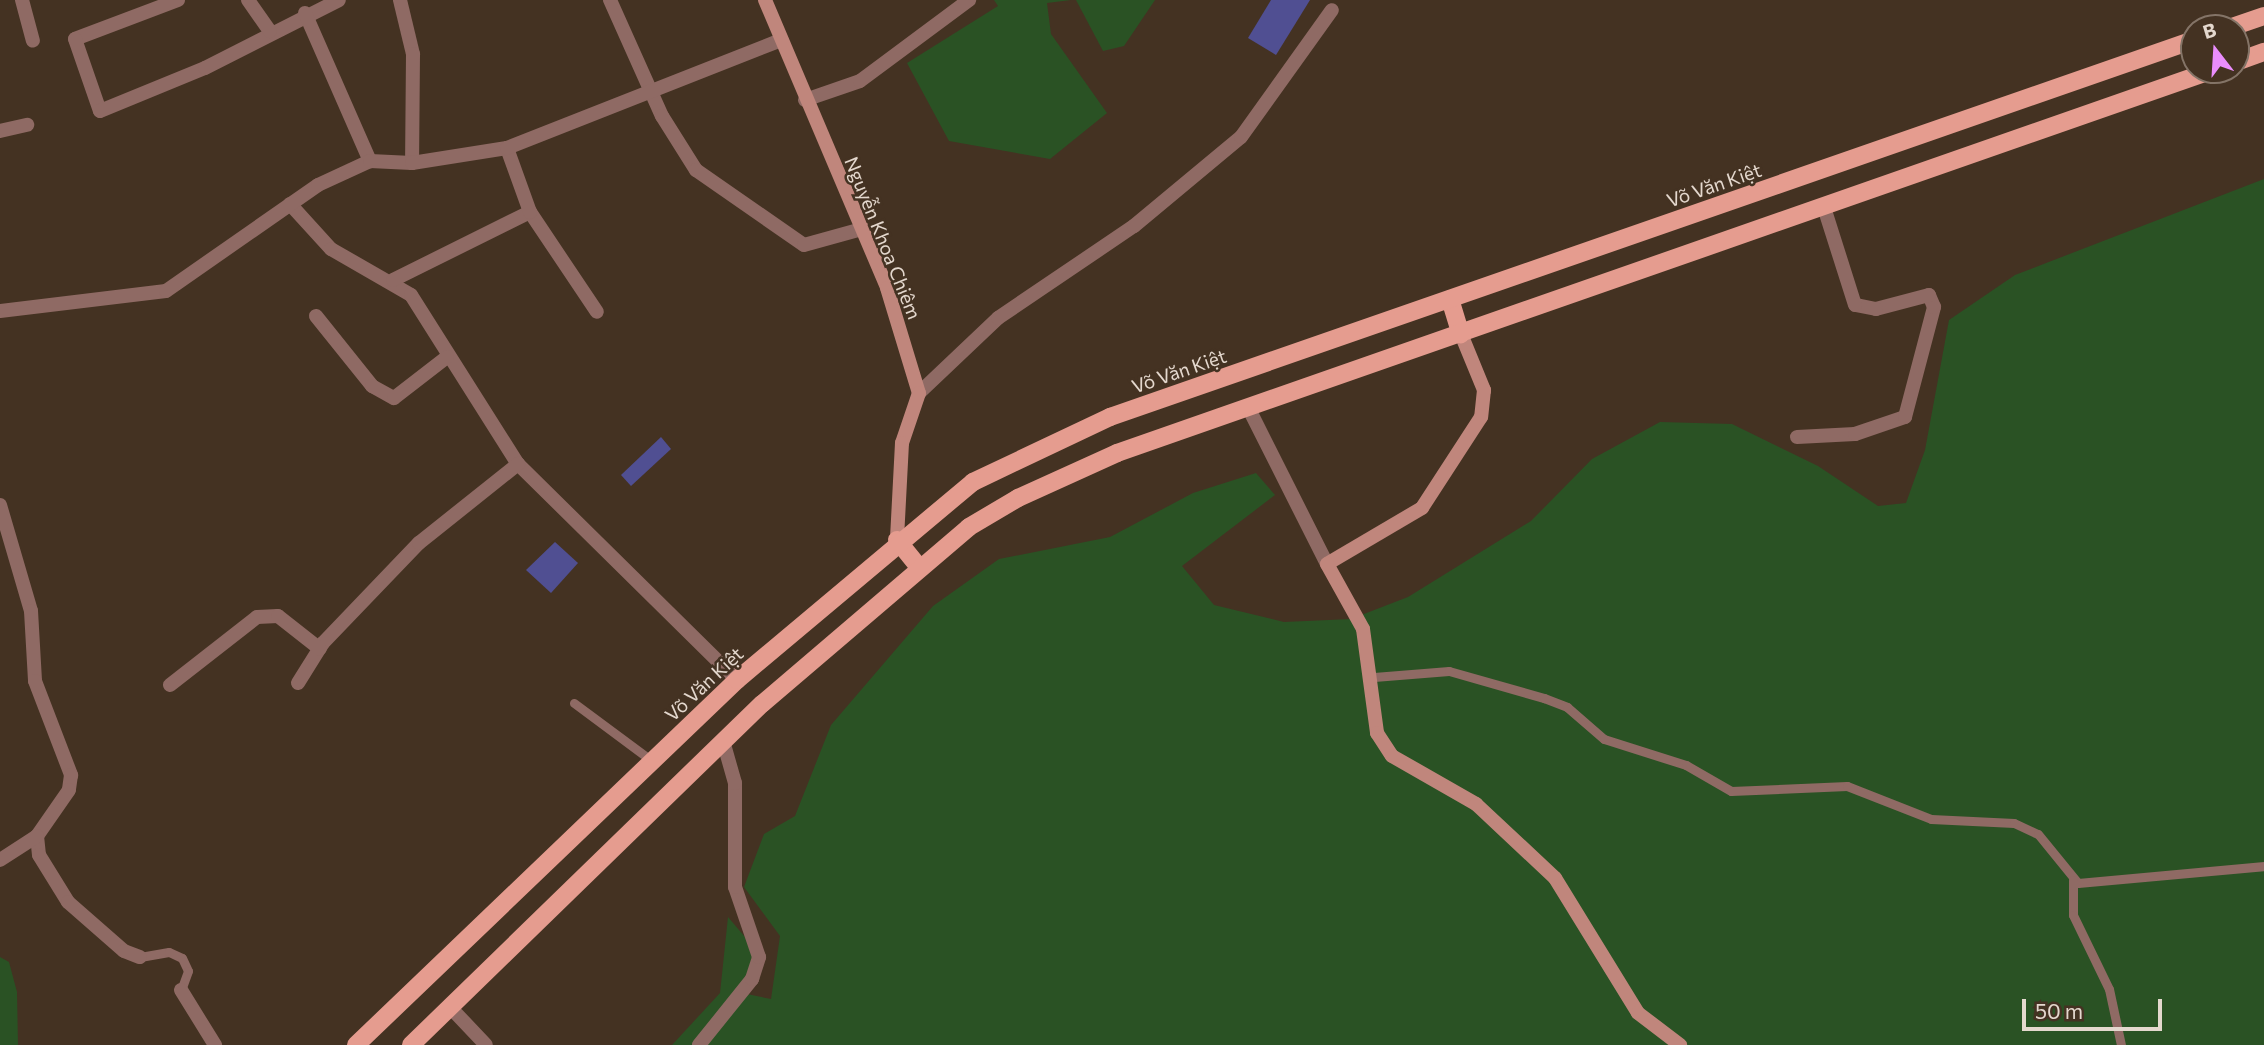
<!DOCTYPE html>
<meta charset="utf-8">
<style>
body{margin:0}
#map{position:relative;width:2264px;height:1045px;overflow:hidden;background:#443222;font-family:Commissioner,sans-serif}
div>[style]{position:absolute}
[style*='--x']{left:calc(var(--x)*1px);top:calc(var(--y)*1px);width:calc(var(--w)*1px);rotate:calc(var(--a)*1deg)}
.green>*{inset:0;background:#2a5224}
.building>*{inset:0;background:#504f92}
.lane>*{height:9px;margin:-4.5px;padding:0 4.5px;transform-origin:4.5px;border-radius:4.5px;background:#8f6a64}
.street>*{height:14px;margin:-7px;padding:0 7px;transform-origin:7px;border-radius:7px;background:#8f6a64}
.secondary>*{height:14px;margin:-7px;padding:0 7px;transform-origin:7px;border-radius:7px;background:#c0867c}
.primary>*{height:18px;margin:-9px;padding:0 9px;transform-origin:9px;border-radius:9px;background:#e59c8f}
span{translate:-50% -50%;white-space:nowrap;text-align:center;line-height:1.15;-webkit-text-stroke:5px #443222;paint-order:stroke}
.street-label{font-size:19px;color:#e4d8ce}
.north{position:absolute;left:2180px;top:14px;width:70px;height:70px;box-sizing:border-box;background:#443222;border:2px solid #847467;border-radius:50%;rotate:343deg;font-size:19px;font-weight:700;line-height:28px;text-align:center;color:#e4d8ce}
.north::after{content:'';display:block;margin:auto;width:24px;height:32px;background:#ea8dfd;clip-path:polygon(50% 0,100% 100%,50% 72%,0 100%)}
.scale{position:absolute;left:2022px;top:999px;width:140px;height:32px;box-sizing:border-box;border:4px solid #e4d8ce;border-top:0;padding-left:9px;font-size:21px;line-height:24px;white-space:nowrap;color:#e4d8ce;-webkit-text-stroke:5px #443222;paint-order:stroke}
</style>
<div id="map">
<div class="green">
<i style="clip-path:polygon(994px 0,1071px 0,1047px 3px,1051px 34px,1107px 113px,1050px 159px,949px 141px,907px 63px,998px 6px)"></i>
<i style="clip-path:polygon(1076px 0,1155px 0,1124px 46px,1103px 51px)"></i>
<i style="clip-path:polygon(2264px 179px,2264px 1045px,672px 1045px,720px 993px,728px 917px,745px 937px,757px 971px,747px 994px,771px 999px,780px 936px,744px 887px,764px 834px,795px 816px,831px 725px,933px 606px,999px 559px,1110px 537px,1193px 493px,1256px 473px,1275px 495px,1182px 566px,1214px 605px,1284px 622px,1351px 619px,1408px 597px,1531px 521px,1592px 459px,1660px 422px,1732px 424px,1818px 466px,1878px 506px,1906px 503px,1925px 450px,1949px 320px,2015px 275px)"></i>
<i style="clip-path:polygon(0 957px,9px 962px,17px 992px,18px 1045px,0 1045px)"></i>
</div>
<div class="building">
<i style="clip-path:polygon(1271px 0,1310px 0,1276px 55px,1248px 38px)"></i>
<i style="clip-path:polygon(661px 437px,671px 449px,631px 486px,621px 475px)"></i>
<i style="clip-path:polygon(555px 542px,578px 563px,551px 593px,526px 570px)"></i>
</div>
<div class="lane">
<i style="--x:1374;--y:677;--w:75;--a:-4.6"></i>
<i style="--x:1449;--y:671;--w:99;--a:15.9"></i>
<i style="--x:1544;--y:698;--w:25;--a:21"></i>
<i style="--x:1567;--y:707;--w:49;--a:40.9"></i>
<i style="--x:1604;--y:739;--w:86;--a:17.6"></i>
<i style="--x:1686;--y:765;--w:52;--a:30"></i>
<i style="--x:1731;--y:791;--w:116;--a:-2.5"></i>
<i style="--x:1847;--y:786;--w:90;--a:21.4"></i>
<i style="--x:1931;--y:819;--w:83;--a:2.8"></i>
<i style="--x:2014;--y:823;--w:26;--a:25"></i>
<i style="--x:2038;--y:834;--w:63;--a:50.8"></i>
<i style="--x:2078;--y:883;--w:187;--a:-5.2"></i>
<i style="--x:574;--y:703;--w:97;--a:36.6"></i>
<i style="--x:2073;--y:880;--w:35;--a:90"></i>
<i style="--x:2073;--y:915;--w:82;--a:64.1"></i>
<i style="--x:2109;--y:989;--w:57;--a:77.9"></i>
<i style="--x:140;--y:957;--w:29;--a:-10"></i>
<i style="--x:169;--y:952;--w:14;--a:25"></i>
<i style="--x:182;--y:958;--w:14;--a:65"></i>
<i style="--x:188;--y:971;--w:20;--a:110"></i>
</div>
<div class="street">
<i style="--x:22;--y:0;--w:42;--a:75"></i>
<i style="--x:178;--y:0;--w:110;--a:159.3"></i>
<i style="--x:75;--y:39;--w:76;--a:70.9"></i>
<i style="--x:100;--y:111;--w:113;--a:-22.3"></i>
<i style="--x:205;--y:68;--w:150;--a:-26.9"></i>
<i style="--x:248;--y:0;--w:38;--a:55"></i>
<i style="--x:400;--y:0;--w:56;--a:76.5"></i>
<i style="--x:413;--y:54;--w:109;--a:90.5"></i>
<i style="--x:610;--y:0;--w:127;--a:65.9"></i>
<i style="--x:662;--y:116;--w:64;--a:57.8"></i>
<i style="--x:696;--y:170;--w:131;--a:34.8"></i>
<i style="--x:804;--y:245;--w:60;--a:-15.4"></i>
<i style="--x:305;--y:13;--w:162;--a:66.3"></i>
<i style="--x:805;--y:100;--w:58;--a:-19.1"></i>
<i style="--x:860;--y:81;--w:136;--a:-36.6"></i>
<i style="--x:0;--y:131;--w:28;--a:-13"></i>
<i style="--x:290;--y:204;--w:61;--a:47.7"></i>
<i style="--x:331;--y:249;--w:92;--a:29.9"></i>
<i style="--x:411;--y:295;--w:200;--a:57.7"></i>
<i style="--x:518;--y:464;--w:308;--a:44.6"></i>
<i style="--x:530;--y:212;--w:120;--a:56.2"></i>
<i style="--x:393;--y:280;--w:153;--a:-26.4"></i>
<i style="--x:530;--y:212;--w:68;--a:-109.8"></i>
<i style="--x:0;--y:311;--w:167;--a:-6.9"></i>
<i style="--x:166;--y:291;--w:185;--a:-34.9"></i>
<i style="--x:318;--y:185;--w:57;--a:-24.8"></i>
<i style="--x:370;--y:161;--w:42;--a:2.7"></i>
<i style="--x:412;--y:163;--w:96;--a:-9"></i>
<i style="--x:507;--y:148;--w:295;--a:-21.5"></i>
<i style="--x:316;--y:316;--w:90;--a:51.3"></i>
<i style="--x:372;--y:386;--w:25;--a:29"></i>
<i style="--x:394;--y:398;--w:67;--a:-37.7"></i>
<i style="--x:919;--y:393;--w:109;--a:-43.5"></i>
<i style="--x:998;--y:318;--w:164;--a:-34.1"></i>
<i style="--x:1134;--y:226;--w:139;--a:-39.8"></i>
<i style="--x:1241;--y:137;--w:156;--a:-54.4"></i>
<i style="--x:1249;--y:409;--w:174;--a:63.3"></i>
<i style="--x:1797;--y:437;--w:58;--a:-3"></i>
<i style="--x:1855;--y:434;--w:53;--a:-18.8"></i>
<i style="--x:1905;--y:417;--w:114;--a:-75.2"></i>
<i style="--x:1934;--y:307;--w:13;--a:-113"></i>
<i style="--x:1929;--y:295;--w:55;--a:165.2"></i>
<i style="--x:1876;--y:309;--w:21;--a:-169"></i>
<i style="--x:1855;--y:305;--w:103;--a:-107.6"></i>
<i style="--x:0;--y:505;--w:110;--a:73.7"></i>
<i style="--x:31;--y:611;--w:70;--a:86.7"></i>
<i style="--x:35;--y:681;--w:101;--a:69"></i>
<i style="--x:71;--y:775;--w:15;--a:98"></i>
<i style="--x:69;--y:790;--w:56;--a:124.8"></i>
<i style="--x:37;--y:836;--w:19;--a:84"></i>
<i style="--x:39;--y:855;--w:55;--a:58.3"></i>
<i style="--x:68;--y:902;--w:74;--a:41.2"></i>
<i style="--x:124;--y:951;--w:17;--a:21"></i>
<i style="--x:298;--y:683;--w:47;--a:-58"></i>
<i style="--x:323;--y:643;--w:139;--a:-46.2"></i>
<i style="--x:419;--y:543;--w:127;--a:-38.6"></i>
<i style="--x:170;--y:685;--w:110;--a:-38"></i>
<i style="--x:257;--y:617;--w:21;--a:-3"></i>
<i style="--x:278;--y:616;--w:53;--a:38.2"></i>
<i style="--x:0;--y:860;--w:44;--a:-33"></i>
<i style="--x:181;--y:990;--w:65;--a:58.3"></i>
<i style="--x:450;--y:1007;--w:52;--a:46.5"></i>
<i style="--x:699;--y:1045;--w:85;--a:-51.2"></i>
<i style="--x:752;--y:979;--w:23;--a:-72"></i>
<i style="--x:759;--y:957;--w:74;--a:-108.9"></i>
<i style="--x:735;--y:887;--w:104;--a:-90"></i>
<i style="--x:735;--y:783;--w:44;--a:-105.9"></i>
</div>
<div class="secondary">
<i style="--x:765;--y:0;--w:313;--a:67"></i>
<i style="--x:887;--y:288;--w:110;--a:73.1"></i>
<i style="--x:919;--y:393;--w:53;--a:108.8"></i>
<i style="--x:902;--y:443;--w:97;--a:93"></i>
<i style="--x:1461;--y:334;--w:61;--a:67.7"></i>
<i style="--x:1484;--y:390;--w:27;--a:96"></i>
<i style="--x:1481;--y:417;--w:108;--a:123"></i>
<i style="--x:1422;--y:508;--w:110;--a:149.5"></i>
<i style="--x:1327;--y:564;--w:74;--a:61"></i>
<i style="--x:1363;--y:629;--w:105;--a:82.3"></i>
<i style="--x:1377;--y:733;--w:27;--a:57"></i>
<i style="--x:1392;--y:756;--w:97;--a:29.7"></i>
<i style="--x:1476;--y:804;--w:108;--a:43.1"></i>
<i style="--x:1555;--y:878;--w:158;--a:58.4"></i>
<i style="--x:1638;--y:1013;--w:53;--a:37.3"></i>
</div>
<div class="primary">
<i style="--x:2229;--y:28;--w:37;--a:-19"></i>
<i style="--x:2236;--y:62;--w:30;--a:-20"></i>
<i style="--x:1450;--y:299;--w:37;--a:73"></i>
<i style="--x:897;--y:540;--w:36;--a:51"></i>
<i style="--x:356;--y:1045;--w:528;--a:-43.77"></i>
<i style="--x:737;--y:680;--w:308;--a:-40"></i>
<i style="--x:973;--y:482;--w:152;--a:-25.4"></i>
<i style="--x:1110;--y:417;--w:1148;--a:-19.18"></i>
<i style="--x:411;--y:1045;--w:489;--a:-44.2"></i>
<i style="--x:762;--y:704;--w:272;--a:-40.5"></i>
<i style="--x:969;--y:527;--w:57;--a:-30.6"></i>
<i style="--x:1018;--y:498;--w:109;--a:-24.4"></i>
<i style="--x:1117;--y:453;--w:1161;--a:-19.26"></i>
</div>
<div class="street-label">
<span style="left:1714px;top:185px;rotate:-19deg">Võ Văn Kiệt</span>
<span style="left:883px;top:238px;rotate:68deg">Nguyễn Khoa Chiêm</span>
<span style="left:1179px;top:371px;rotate:-19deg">Võ Văn Kiệt</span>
<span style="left:704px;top:684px;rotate:-43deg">Võ Văn Kiệt</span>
</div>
<div class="north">B</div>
<div class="scale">50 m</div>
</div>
